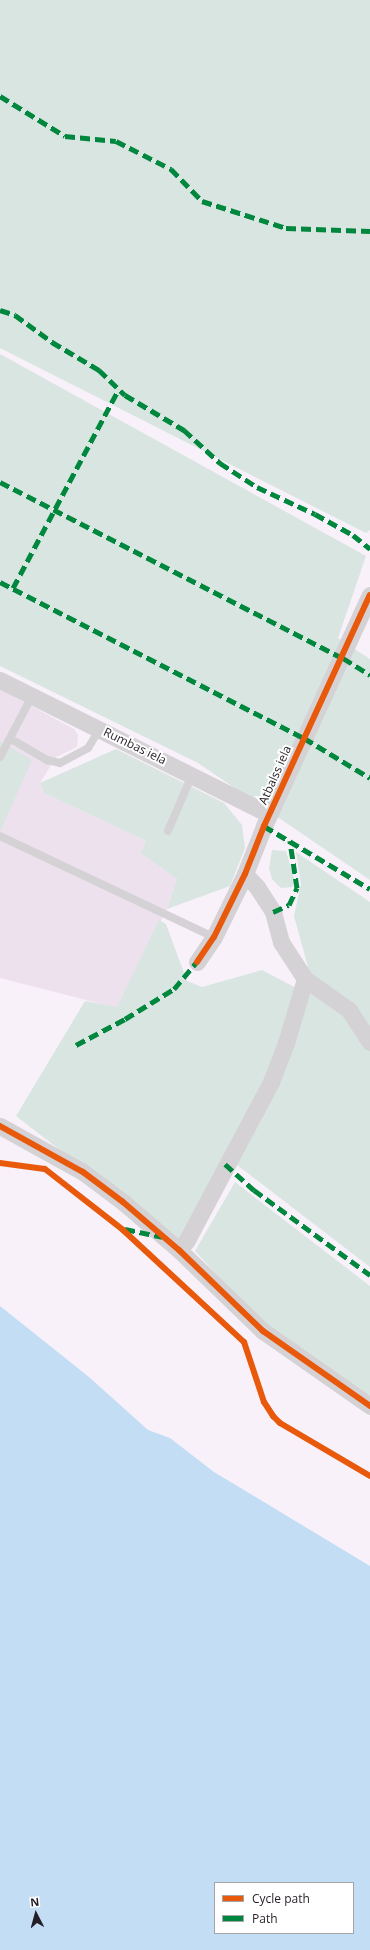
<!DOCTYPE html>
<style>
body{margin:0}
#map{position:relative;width:370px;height:1950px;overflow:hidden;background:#f8f1fa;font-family:"Open Sans",sans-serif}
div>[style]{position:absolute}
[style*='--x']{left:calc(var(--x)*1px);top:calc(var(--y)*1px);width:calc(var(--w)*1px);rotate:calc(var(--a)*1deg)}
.commercial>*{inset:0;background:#ede1ee}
.green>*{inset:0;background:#d9e5e1}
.water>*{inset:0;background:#c3ddf4}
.service>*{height:8px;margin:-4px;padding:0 4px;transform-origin:4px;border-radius:4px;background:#d5d2d5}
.minor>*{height:17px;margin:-8.5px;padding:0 8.5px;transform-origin:8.5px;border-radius:8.5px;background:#d5d2d5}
.quiet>*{height:5px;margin-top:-2.5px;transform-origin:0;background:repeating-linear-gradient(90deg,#00873e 0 10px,transparent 0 15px)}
.cycleway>*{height:6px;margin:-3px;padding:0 3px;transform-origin:3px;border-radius:3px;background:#e8590c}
span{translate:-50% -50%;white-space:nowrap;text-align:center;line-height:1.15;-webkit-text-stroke:4px #fff;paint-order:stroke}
.street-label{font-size:12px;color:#241e26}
.legend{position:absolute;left:214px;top:1882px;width:140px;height:52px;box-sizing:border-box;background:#fff;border:1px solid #a7a5a8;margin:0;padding:5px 7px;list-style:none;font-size:12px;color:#241e26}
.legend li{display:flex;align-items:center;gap:8px;height:20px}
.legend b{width:20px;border:1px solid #a7a5a8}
.north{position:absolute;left:16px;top:1894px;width:40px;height:40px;-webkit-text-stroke:3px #fff;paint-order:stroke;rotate:354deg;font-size:11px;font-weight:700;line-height:16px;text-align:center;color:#241e26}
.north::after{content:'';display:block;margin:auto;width:14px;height:18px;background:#241e26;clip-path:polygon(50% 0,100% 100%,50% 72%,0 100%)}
</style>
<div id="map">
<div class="commercial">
<i style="clip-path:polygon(0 689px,74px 729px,78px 735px,77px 747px,56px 757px,53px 762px,40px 783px,44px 793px,146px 841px,140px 853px,177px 879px,167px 909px,117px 1008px,0 978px)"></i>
</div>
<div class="green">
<i style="clip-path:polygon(0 0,370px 0,370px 530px,366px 533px,0 348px)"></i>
<i style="clip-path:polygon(0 354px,366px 556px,338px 638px,370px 659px,370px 880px,198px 763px,0 666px)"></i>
<i style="clip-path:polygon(0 741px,32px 760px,0 832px)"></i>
<i style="clip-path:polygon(116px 749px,224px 803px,242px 825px,245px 848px,230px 886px,167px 909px,177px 879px,140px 853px,146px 841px,44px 793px,40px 783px)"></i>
<i style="clip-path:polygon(272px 850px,286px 851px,295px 882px,292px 887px,281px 888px,272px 879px,269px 868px)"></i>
<i style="clip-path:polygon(296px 852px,370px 902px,370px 1267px,237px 1165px,243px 1150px,178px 1241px,16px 1116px,85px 1001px,117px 1007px,159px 920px,166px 924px,187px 981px,202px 987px,262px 970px,298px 989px,308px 967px,294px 916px,301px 884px)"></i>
<i style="clip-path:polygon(235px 1182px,370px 1286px,370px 1396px,285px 1340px,247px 1308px,195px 1251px)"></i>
</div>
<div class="water">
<i style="clip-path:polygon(evenodd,0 1306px,89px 1377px,148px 1430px,170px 1438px,214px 1472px,370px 1566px,370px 1950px,0 1950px,0 1306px,215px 1883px,353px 1883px,353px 1933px,215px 1933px,215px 1883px)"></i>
</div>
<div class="service">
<i style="--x:11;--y:739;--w:42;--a:30.3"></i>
<i style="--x:47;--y:760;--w:13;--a:13"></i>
<i style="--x:60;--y:763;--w:32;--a:-28"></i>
<i style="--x:88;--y:748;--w:22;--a:-58"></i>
<i style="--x:0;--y:757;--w:69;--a:-62.3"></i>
<i style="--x:168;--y:831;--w:61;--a:-66.8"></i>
<i style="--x:0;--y:836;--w:237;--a:25.3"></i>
</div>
<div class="minor">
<i style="--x:0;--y:680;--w:301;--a:26.5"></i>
<i style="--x:245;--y:874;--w:18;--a:47"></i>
<i style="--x:257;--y:887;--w:30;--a:57"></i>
<i style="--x:273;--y:912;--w:31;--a:75"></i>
<i style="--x:281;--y:942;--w:44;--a:57"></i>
<i style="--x:305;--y:979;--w:54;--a:35.2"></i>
<i style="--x:349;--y:1010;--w:38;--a:57"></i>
<i style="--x:197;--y:962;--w:30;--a:-56"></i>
<i style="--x:214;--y:937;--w:70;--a:-63.8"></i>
<i style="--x:245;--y:874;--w:52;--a:-68.4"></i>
<i style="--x:264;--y:826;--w:254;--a:-65.4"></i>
<i style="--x:0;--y:1126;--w:95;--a:29"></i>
<i style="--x:83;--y:1172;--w:50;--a:36.9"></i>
<i style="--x:123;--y:1202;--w:74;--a:40.6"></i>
<i style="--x:179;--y:1250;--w:117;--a:44"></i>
<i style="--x:263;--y:1331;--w:131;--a:35"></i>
<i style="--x:179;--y:1250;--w:13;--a:-51"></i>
<i style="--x:187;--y:1240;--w:179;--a:-62"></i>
<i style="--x:271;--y:1082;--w:42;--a:-69"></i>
<i style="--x:286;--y:1043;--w:67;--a:-73.5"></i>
</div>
<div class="quiet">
<i style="--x:0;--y:96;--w:76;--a:31.6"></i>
<i style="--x:65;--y:136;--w:51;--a:5.6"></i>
<i style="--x:116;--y:141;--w:62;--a:27"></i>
<i style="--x:171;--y:169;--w:45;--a:45.9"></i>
<i style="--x:202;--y:201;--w:88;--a:17.8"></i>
<i style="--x:286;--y:228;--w:84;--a:2"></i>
<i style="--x:0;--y:310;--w:16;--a:18"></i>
<i style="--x:15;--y:315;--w:46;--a:36.1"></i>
<i style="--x:52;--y:342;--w:55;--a:30.8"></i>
<i style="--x:99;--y:370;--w:36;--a:44"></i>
<i style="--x:125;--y:395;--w:69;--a:30.7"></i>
<i style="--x:184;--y:430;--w:49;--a:42.5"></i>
<i style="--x:220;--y:463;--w:44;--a:33"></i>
<i style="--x:257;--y:487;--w:64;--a:25"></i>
<i style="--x:315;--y:514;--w:43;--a:28.9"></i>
<i style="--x:353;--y:535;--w:22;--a:39"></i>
<i style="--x:0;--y:482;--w:386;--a:27.2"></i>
<i style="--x:343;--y:658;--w:32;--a:32"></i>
<i style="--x:0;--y:582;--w:342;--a:27.2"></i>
<i style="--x:304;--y:738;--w:77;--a:31.2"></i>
<i style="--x:13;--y:588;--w:225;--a:-62"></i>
<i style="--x:264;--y:826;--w:123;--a:30.7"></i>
<i style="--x:273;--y:912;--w:17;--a:-24"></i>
<i style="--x:289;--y:905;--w:19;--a:-65"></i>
<i style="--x:297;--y:888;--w:48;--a:-98.5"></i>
<i style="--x:76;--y:1045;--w:55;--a:-28"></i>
<i style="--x:125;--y:1019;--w:57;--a:-31.5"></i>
<i style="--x:174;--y:989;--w:35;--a:-50"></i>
<i style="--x:225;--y:1164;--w:39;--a:42"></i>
<i style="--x:254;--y:1190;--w:144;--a:36.2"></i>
<i style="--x:125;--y:1229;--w:38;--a:12"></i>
</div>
<div class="cycleway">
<i style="--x:197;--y:962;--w:30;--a:-56"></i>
<i style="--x:214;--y:937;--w:70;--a:-63.8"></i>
<i style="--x:245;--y:874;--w:52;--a:-68.4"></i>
<i style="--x:264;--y:826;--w:254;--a:-65.4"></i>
<i style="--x:0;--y:1126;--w:95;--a:29"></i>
<i style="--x:83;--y:1172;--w:50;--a:36.9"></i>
<i style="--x:123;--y:1202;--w:74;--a:40.6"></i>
<i style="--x:179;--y:1250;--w:117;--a:44"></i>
<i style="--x:263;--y:1331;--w:131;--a:35"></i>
<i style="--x:0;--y:1163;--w:45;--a:7.6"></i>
<i style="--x:45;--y:1169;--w:99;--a:38"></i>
<i style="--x:123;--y:1230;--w:165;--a:42.8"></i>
<i style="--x:244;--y:1342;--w:63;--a:71.6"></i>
<i style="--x:264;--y:1402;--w:17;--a:57"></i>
<i style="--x:273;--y:1416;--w:10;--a:45"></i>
<i style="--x:280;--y:1423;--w:104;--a:30.5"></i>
</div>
<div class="street-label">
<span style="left:135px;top:746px;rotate:26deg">Rumbas iela</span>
<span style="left:275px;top:775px;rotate:-66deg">Atbalss iela</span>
</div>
<ul class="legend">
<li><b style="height:5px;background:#e8590c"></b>Cycle path</li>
<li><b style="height:5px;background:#00873e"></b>Path</li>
</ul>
<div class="north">N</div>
</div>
